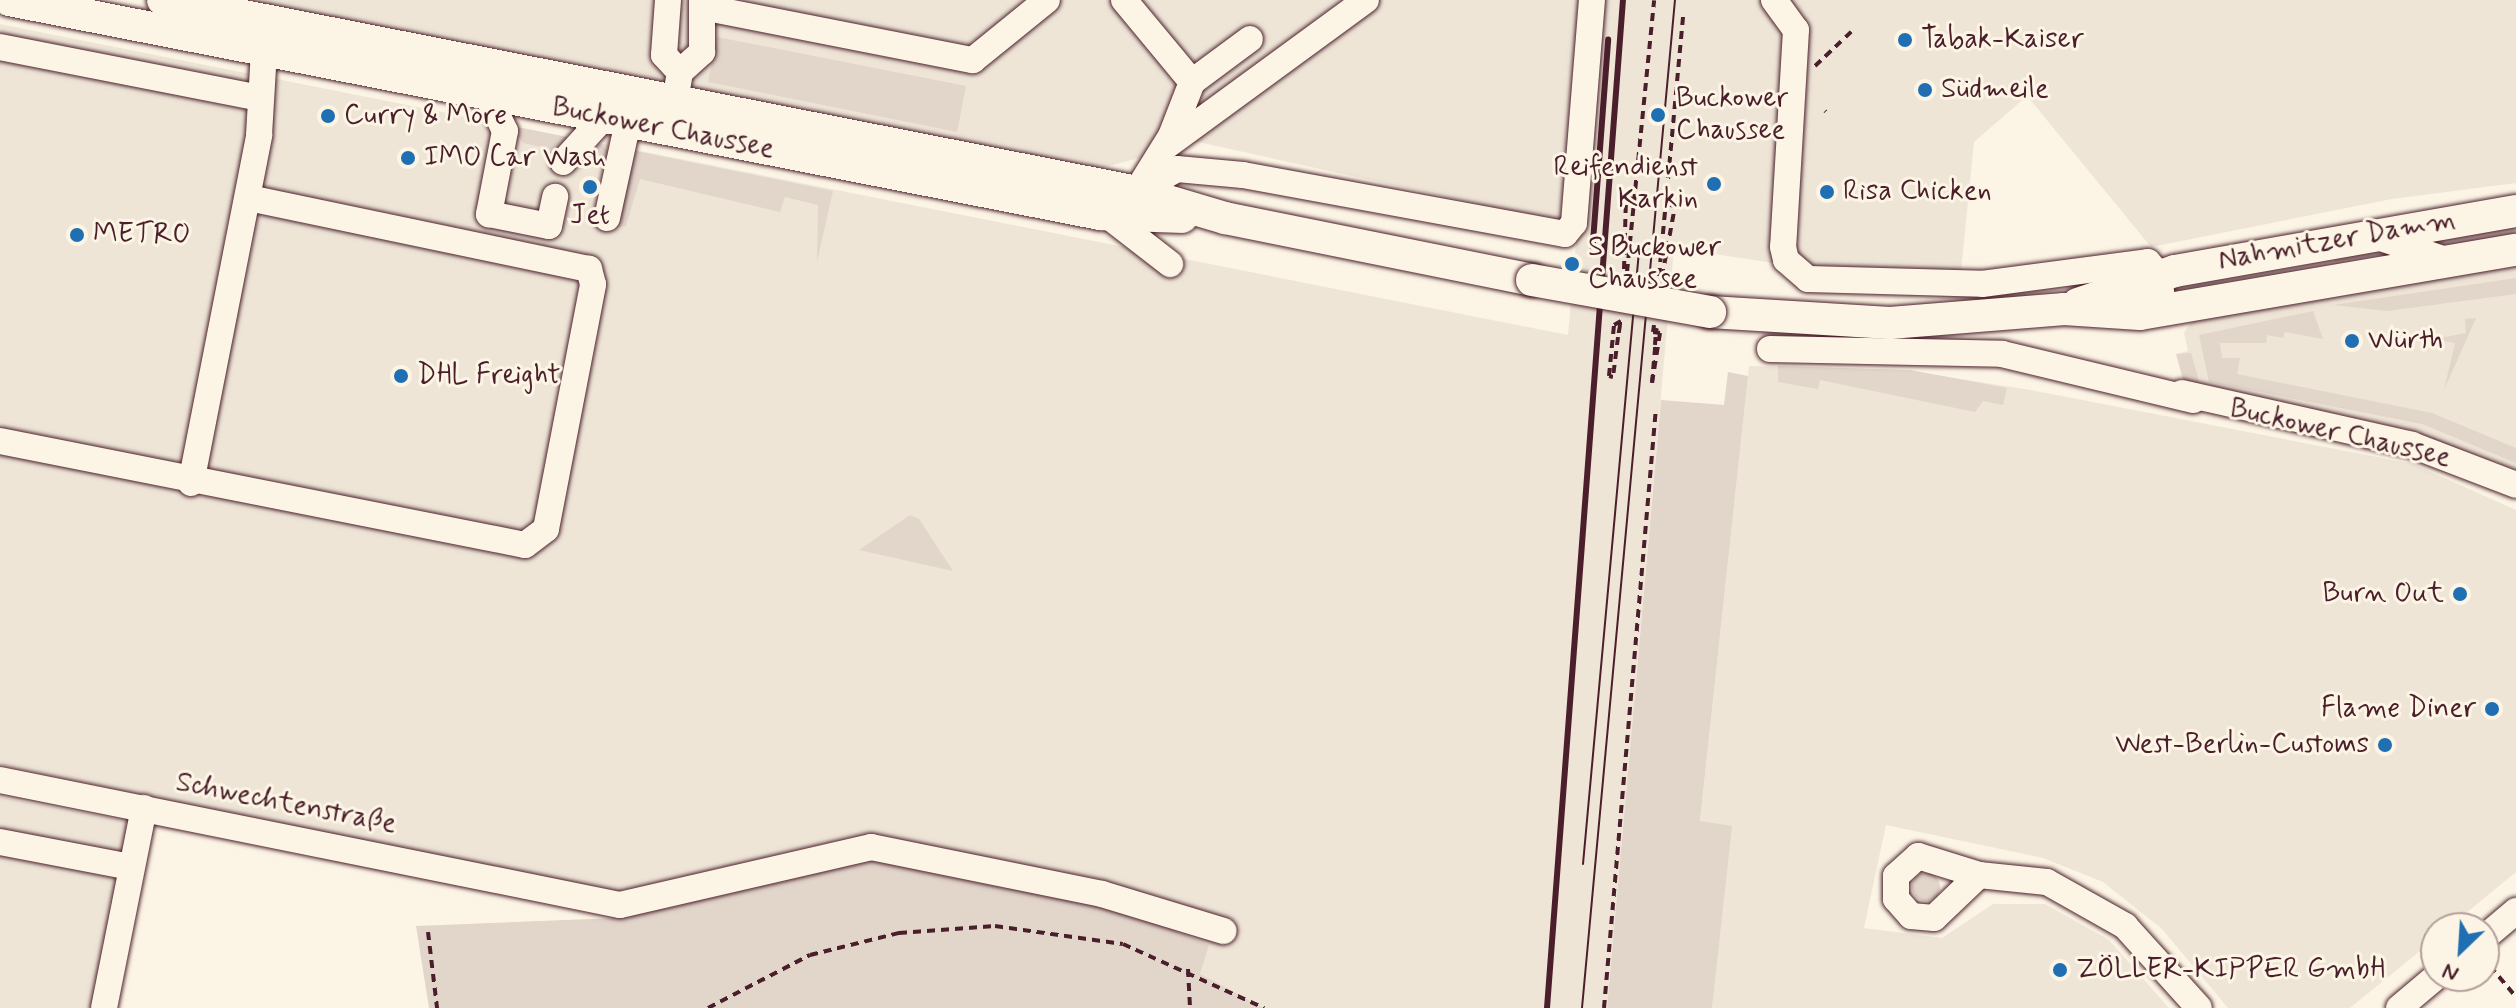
<!DOCTYPE html>
<meta charset="utf-8">
<style>
body{margin:0}
#map{position:relative;width:2516px;height:1008px;overflow:hidden;background:#fcf5e5;font-family:Mynerve,sans-serif}
div>[style]{position:absolute}
[style*='--x']{left:calc(var(--x)*1px);top:calc(var(--y)*1px);width:calc(var(--w)*1px);rotate:calc(var(--a)*1deg)}
.built>*{inset:0;background:#eee5d7}
.green>*{inset:0;background:#e2d5ca}
.round{border-radius:50%}
.path>*{height:4px;margin-top:-2px;transform-origin:0;background:repeating-linear-gradient(90deg,#4a1f2b 0 8px,transparent 0 14px)}
.roads{filter:drop-shadow(0 0 2px #4a1f2b) drop-shadow(0 0 2px #4a1f2b)}
.minor>*{height:26px;margin:-13px;padding:0 13px;transform-origin:13px;border-radius:13px;background:#fcf5e5}
.major>*{height:32px;margin:-16px;padding:0 16px;transform-origin:16px;border-radius:16px;background:#fcf5e5}
.tram>*{height:2px;margin:-1px;padding:0 1px;transform-origin:1px;border-radius:1px;background:#4a1f2b}
.rail>*{height:6px;margin:-3px;padding:0 3px;transform-origin:3px;border-radius:3px;background:#4a1f2b}
.bridges{filter:drop-shadow(0 0 2px #4a1f2b) drop-shadow(0 0 2px #4a1f2b)}
.major-bridge>*{height:32px;margin:-16px;padding:0 16px;transform-origin:16px;border-radius:16px;background:#fcf5e5}
.dots>*{width:22px;height:22px;translate:-50% -50%;box-sizing:border-box;border:4px solid #fcf5e5;border-radius:50%}
span{translate:-50% -50%;white-space:nowrap;text-align:center;line-height:1.15;-webkit-text-stroke:6px #fcf5e5;paint-order:stroke}
.poi-label{font-size:28px;color:#4a1f2b}
.left{translate:0 -50%;text-align:left}
.right{translate:-100% -50%;text-align:right}
.street-label{font-size:28px;color:#4a1f2b}
.north{position:absolute;left:2420px;top:912px;width:80px;height:80px;box-sizing:border-box;background:#fcf5e5;border:2px solid #b59f9b;border-radius:50%;rotate:205deg;font-size:22px;font-weight:700;line-height:32px;text-align:center;color:#4a1f2b}
.north::after{content:'';display:block;margin:auto;width:28px;height:36px;background:#1f6fb2;clip-path:polygon(50% 0,100% 100%,50% 72%,0 100%)}
</style>
<div id="map">
<div class="built">
<i style="clip-path:polygon(248px 0,1583px 0,1569px 224px,1198px 142px,1087px 172px)"></i>
<i style="clip-path:polygon(1597px 0,2516px 0,2516px 183px,2392px 199px,2151px 247px,2027px 96px,1974px 142px,1961px 271px,1806px 268px,1674px 248px,1607px 1008px,1264px 1008px,1199px 974px,1208px 945px,617px 918px,320px 859px,324px 834px,0 765px,0 24px,608px 145px,613px 153px,615px 146px,1568px 335px)"></i>
<i style="clip-path:polygon(2516px 262px,2516px 477px,2202px 393px,2182px 378px,2176px 354px,2188px 351px,2184px 333px,2192px 321px)"></i>
<i style="clip-path:polygon(1749px 366px,1903px 370px,2031px 390px,2413px 464px,2516px 510px,2516px 872px,2448px 928px,2436px 928px,2436px 938px,2350px 1008px,2228px 1008px,2162px 929px,2103px 882px,2043px 858px,1886px 825px,1864px 928px,1942px 938px,1993px 904px,2045px 904px,2109px 940px,2169px 1008px,1712px 1008px,1731px 827px,1700px 822px)"></i>
<i style="clip-path:polygon(0 797px,145px 824px,112px 1008px,0 1008px)"></i>
</div>
<div class="green">
<i style="clip-path:polygon(717px 37px,966px 86px,957px 132px,708px 82px)"></i>
<i style="clip-path:polygon(512px 126px,576px 139px,558px 151px,523px 143px)"></i>
<i style="clip-path:polygon(600px 144px,613px 155px,610px 169px,580px 163px)"></i>
<i style="clip-path:polygon(631px 150px,833px 191px,817px 262px,818px 205px,785px 197px,780px 212px,640px 179px,626px 226px,611px 228px)"></i>
<i style="clip-path:polygon(2516px 226px,2516px 235px,2335px 262px,2333px 252px)"></i>
<i style="clip-path:polygon(2516px 278px,2516px 294px,2387px 311px,2333px 305px)"></i>
<i style="clip-path:polygon(2313px 311px,2323px 339px,2285px 332px,2283px 338px,2267px 335px,2266px 343px,2220px 343px,2222px 358px,2240px 358px,2237px 374px,2432px 413px,2516px 448px,2516px 463px,2422px 424px,2209px 382px,2199px 335px)"></i>
<i style="clip-path:polygon(2476px 318px,2444px 390px,2455px 343px,2434px 339px,2466px 333px,2465px 319px)"></i>
<i style="clip-path:polygon(2191px 353px,2200px 384px,2213px 390px,2427px 435px,2515px 472px,2185px 384px,2176px 354px)"></i>
<i style="clip-path:polygon(1778px 366px,1910px 370px,2007px 388px,2003px 405px,1983px 401px,1975px 412px,1820px 380px,1818px 389px,1778px 382px)"></i>
<i style="clip-path:polygon(1728px 372px,1748px 376px,1700px 821px,1732px 826px,1712px 1008px,1607px 1008px,1661px 400px,1724px 405px)"></i>
<i style="clip-path:polygon(910px 515px,919px 519px,953px 571px,859px 550px)"></i>
<i style="clip-path:polygon(879px 858px,1117px 907px,1209px 945px,1200px 974px,1264px 1008px,429px 1008px,416px 926px,617px 918px)"></i>
<i class="round" style="left:1912px;top:873px;width:28px;height:28px"></i>
</div>
<div class="path">
<i style="--x:1815;--y:66;--w:50;--a:-43.4"></i>
<i style="--x:1825;--y:111;--w:1;--a:45"></i>
<i style="--x:1624;--y:269;--w:71;--a:-88.4"></i>
<i style="--x:1626;--y:198;--w:9;--a:6"></i>
<i style="--x:1627;--y:272;--w:273;--a:-84.3"></i>
<i style="--x:1659;--y:276;--w:261;--a:-84.7"></i>
<i style="--x:1662;--y:277;--w:72;--a:-79.6"></i>
<i style="--x:1675;--y:206;--w:9;--a:-167"></i>
<i style="--x:1620;--y:322;--w:3;--a:90"></i>
<i style="--x:1620;--y:325;--w:12;--a:99"></i>
<i style="--x:1618;--y:337;--w:40;--a:97.1"></i>
<i style="--x:1613;--y:377;--w:4;--a:-166"></i>
<i style="--x:1609;--y:376;--w:51;--a:-84.4"></i>
<i style="--x:1614;--y:325;--w:8;--a:-30"></i>
<i style="--x:1654;--y:325;--w:7;--a:98"></i>
<i style="--x:1653;--y:332;--w:7;--a:8"></i>
<i style="--x:1660;--y:333;--w:51;--a:99.1"></i>
<i style="--x:1652;--y:383;--w:38;--a:-85"></i>
<i style="--x:1655;--y:345;--w:14;--a:-86"></i>
<i style="--x:1656;--y:331;--w:3;--a:-72"></i>
<i style="--x:428;--y:932;--w:77;--a:83.2"></i>
<i style="--x:2490;--y:966;--w:40;--a:50"></i>
<i style="--x:1188;--y:969;--w:39;--a:87"></i>
<i style="--x:708;--y:1008;--w:115;--a:-27.5"></i>
<i style="--x:810;--y:955;--w:92;--a:-13.9"></i>
<i style="--x:899;--y:933;--w:96;--a:-4.2"></i>
<i style="--x:995;--y:926;--w:129;--a:8"></i>
<i style="--x:1123;--y:944;--w:155;--a:24.4"></i>
<i style="--x:1604;--y:1008;--w:602;--a:-85.05"></i>
</div>
<div class="roads">
<div class="minor">
<i style="--x:668;--y:0;--w:55;--a:94.2"></i>
<i style="--x:664;--y:55;--w:23;--a:47"></i>
<i style="--x:680;--y:72;--w:48;--a:99.7"></i>
<i style="--x:1124;--y:0;--w:107;--a:50.3"></i>
<i style="--x:1774;--y:0;--w:37;--a:54"></i>
<i style="--x:1796;--y:30;--w:217;--a:93.4"></i>
<i style="--x:1783;--y:247;--w:13;--a:77"></i>
<i style="--x:1786;--y:260;--w:29;--a:41"></i>
<i style="--x:1808;--y:279;--w:174;--a:1.6"></i>
<i style="--x:1982;--y:284;--w:167;--a:-7.5"></i>
<i style="--x:2148;--y:262;--w:17;--a:50"></i>
<i style="--x:2159;--y:275;--w:35;--a:83"></i>
<i style="--x:702;--y:7;--w:276;--a:11.1"></i>
<i style="--x:973;--y:60;--w:95;--a:-39"></i>
<i style="--x:0;--y:47;--w:265;--a:11.1"></i>
<i style="--x:680;--y:72;--w:30;--a:-42"></i>
<i style="--x:702;--y:52;--w:52;--a:-90"></i>
<i style="--x:488;--y:81;--w:13;--a:94"></i>
<i style="--x:487;--y:94;--w:41;--a:64.1"></i>
<i style="--x:505;--y:131;--w:85;--a:100.9"></i>
<i style="--x:489;--y:214;--w:61;--a:11.3"></i>
<i style="--x:549;--y:226;--w:30;--a:-78"></i>
<i style="--x:1165;--y:147;--w:249;--a:-36.2"></i>
<i style="--x:563;--y:162;--w:61;--a:-47.7"></i>
<i style="--x:1138;--y:189;--w:62;--a:-58.1"></i>
<i style="--x:1171;--y:136;--w:58;--a:-68.7"></i>
<i style="--x:1192;--y:82;--w:72;--a:-36.6"></i>
<i style="--x:1137;--y:192;--w:46;--a:-29.9"></i>
<i style="--x:1177;--y:169;--w:66;--a:5.2"></i>
<i style="--x:1243;--y:175;--w:327;--a:10.4"></i>
<i style="--x:1565;--y:234;--w:14;--a:-51"></i>
<i style="--x:1574;--y:223;--w:224;--a:-85.4"></i>
<i style="--x:1103;--y:212;--w:85;--a:37.8"></i>
<i style="--x:607;--y:218;--w:98;--a:-77.7"></i>
<i style="--x:2375;--y:236;--w:72;--a:18.7"></i>
<i style="--x:1770;--y:349;--w:232;--a:1.2"></i>
<i style="--x:2002;--y:354;--w:197;--a:13.5"></i>
<i style="--x:2182;--y:393;--w:236;--a:12.7"></i>
<i style="--x:2412;--y:445;--w:111;--a:21"></i>
<i style="--x:0;--y:441;--w:535;--a:11.2"></i>
<i style="--x:525;--y:545;--w:26;--a:-37"></i>
<i style="--x:546;--y:529;--w:249;--a:-79.1"></i>
<i style="--x:593;--y:284;--w:16;--a:-105"></i>
<i style="--x:589;--y:269;--w:348;--a:-168.2"></i>
<i style="--x:191;--y:483;--w:355;--a:-78.9"></i>
<i style="--x:259;--y:135;--w:101;--a:-86.6"></i>
<i style="--x:0;--y:780;--w:632;--a:11.4"></i>
<i style="--x:620;--y:905;--w:258;--a:-13"></i>
<i style="--x:871;--y:847;--w:236;--a:11.5"></i>
<i style="--x:1102;--y:894;--w:127;--a:16.9"></i>
<i style="--x:0;--y:842;--w:133;--a:10.8"></i>
<i style="--x:1979;--y:875;--w:62;--a:136.3"></i>
<i style="--x:1934;--y:918;--w:23;--a:-175"></i>
<i style="--x:1911;--y:916;--w:23;--a:-131"></i>
<i style="--x:1896;--y:899;--w:23;--a:-90"></i>
<i style="--x:1896;--y:876;--w:30;--a:-42"></i>
<i style="--x:1918;--y:856;--w:64;--a:17.3"></i>
<i style="--x:1979;--y:875;--w:68;--a:5.9"></i>
<i style="--x:2047;--y:882;--w:90;--a:29.4"></i>
<i style="--x:2125;--y:926;--w:110;--a:47.9"></i>
<i style="--x:2484;--y:938;--w:42;--a:-40.2"></i>
<i style="--x:104;--y:1008;--w:204;--a:-78.7"></i>
<i style="--x:2399;--y:1008;--w:50;--a:-40.1"></i>
</div>
<div class="major">
<i style="--x:9;--y:0;--w:1112;--a:11.1"></i>
<i style="--x:1100;--y:214;--w:82;--a:2.1"></i>
<i style="--x:163;--y:0;--w:993;--a:11.15"></i>
<i style="--x:1137;--y:192;--w:92;--a:16.5"></i>
<i style="--x:1225;--y:218;--w:313;--a:11.4"></i>
<i style="--x:2078;--y:304;--w:102;--a:-18.8"></i>
<i style="--x:2175;--y:271;--w:346;--a:-10"></i>
<i style="--x:1710;--y:312;--w:180;--a:3.5"></i>
<i style="--x:1890;--y:323;--w:175;--a:-4.6"></i>
<i style="--x:2064;--y:309;--w:76;--a:3.8"></i>
<i style="--x:2140;--y:314;--w:381;--a:-9.7"></i>
</div>
</div>
<div class="tram">
<i style="--x:1583;--y:864;--w:616;--a:-84.78"></i>
<i style="--x:1582;--y:1008;--w:1012;--a:-84.73"></i>
</div>
<div class="rail">
<i style="--x:1592;--y:255;--w:216;--a:-85.7"></i>
<i style="--x:1547;--y:1008;--w:1011;--a:-85.69"></i>
</div>
<div class="bridges">
<div class="major-bridge">
<i style="--x:1532;--y:280;--w:181;--a:10.2"></i>
</div>
</div>
<div class="dots">
<i style="left:1905px;top:40px;background:#1f6fb2"></i>
<i style="left:1925px;top:90px;background:#1f6fb2"></i>
<i style="left:1658px;top:115px;background:#1f6fb2"></i>
<i style="left:328px;top:116px;background:#1f6fb2"></i>
<i style="left:408px;top:158px;background:#1f6fb2"></i>
<i style="left:1714px;top:184px;background:#1f6fb2"></i>
<i style="left:590px;top:187px;background:#1f6fb2"></i>
<i style="left:1827px;top:192px;background:#1f6fb2"></i>
<i style="left:77px;top:235px;background:#1f6fb2"></i>
<i style="left:1572px;top:264px;background:#1f6fb2"></i>
<i style="left:2352px;top:341px;background:#1f6fb2"></i>
<i style="left:401px;top:376px;background:#1f6fb2"></i>
<i style="left:2460px;top:594px;background:#1f6fb2"></i>
<i style="left:2492px;top:709px;background:#1f6fb2"></i>
<i style="left:2385px;top:745px;background:#1f6fb2"></i>
<i style="left:2060px;top:970px;background:#1f6fb2"></i>
</div>
<div class="poi-label">
<span class="left" style="left:1921px;top:40px">Tabak-Kaiser</span>
<span class="left" style="left:1941px;top:90px">Südmeile</span>
<span class="left" style="left:1676px;top:115px">Buckower<br>Chaussee</span>
<span class="left" style="left:344px;top:116px">Curry &amp; More</span>
<span class="left" style="left:424px;top:158px">IMO Car Wash</span>
<span class="right" style="left:1698px;top:184px">Reifendienst<br>Karkin</span>
<span class="left" style="left:1843px;top:192px">Risa Chicken</span>
<span style="left:590px;top:216px">Jet</span>
<span class="left" style="left:93px;top:235px">METRO</span>
<span class="left" style="left:1588px;top:264px">S Buckower<br>Chaussee</span>
<span class="left" style="left:2368px;top:341px">Würth</span>
<span class="left" style="left:417px;top:376px">DHL Freight</span>
<span class="right" style="left:2444px;top:594px">Burn Out</span>
<span class="right" style="left:2476px;top:709px">Flame Diner</span>
<span class="right" style="left:2369px;top:745px">West-Berlin-Customs</span>
<span class="left" style="left:2076px;top:970px">ZÖLLER-KIPPER GmbH</span>
</div>
<div class="street-label">
<span style="left:663px;top:129px;rotate:11deg">Buckower Chaussee</span>
<span style="left:2337px;top:241px;rotate:-10deg">Nahmitzer Damm</span>
<span style="left:2340px;top:434px;rotate:13deg">Buckower Chaussee</span>
<span style="left:286px;top:804px;rotate:11deg">Schwechtenstraße</span>
</div>
<div class="north">N</div>
</div>
